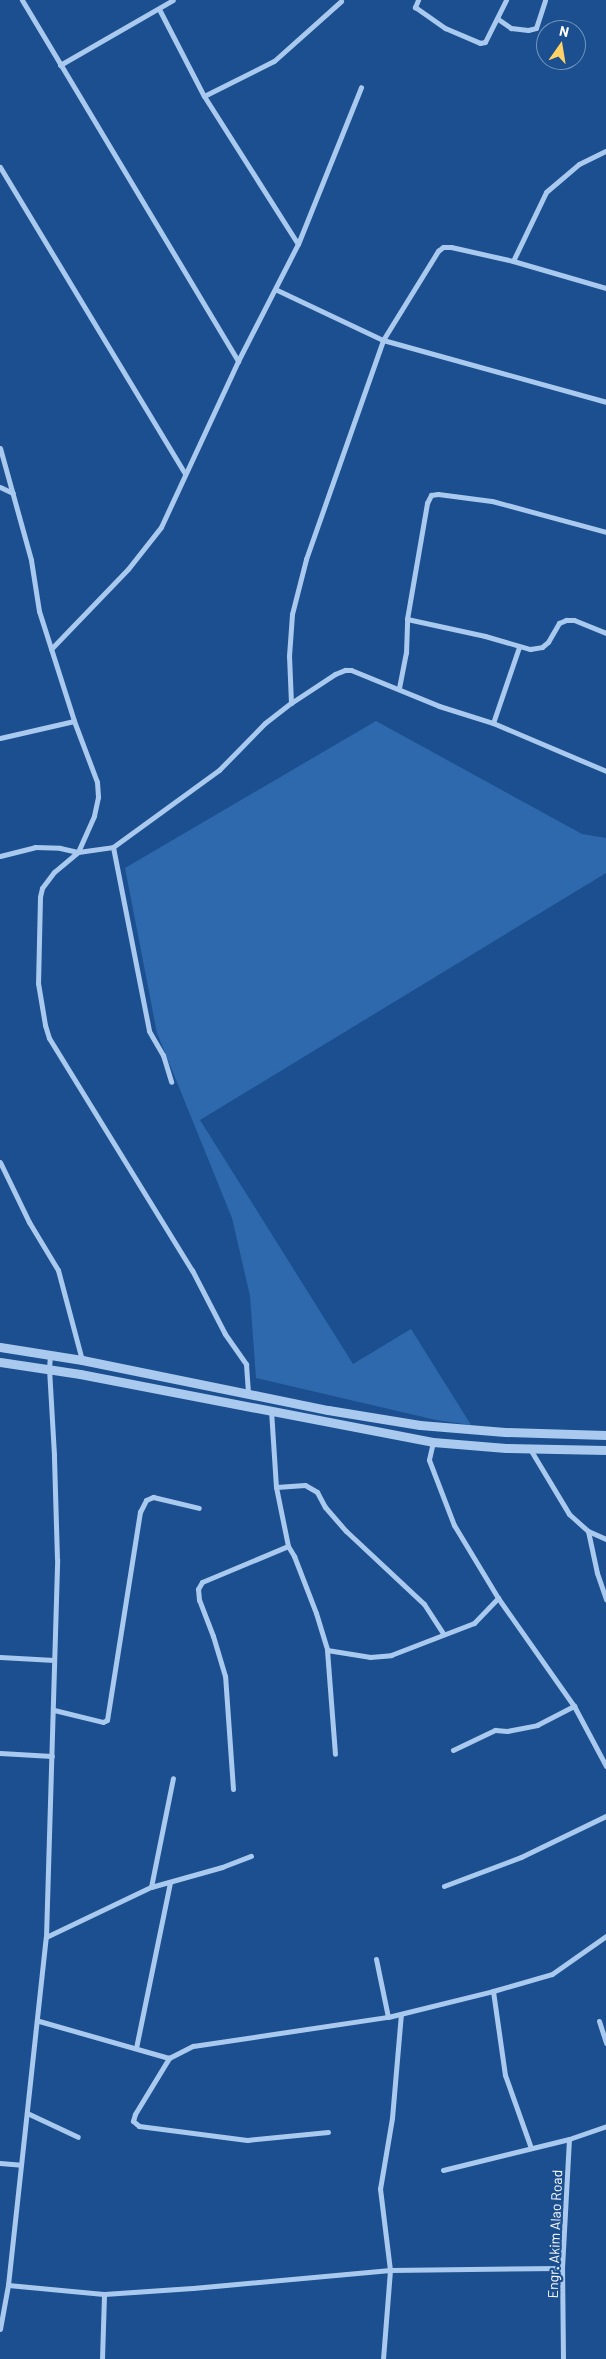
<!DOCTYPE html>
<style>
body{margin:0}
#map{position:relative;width:606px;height:2359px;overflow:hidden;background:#1b4f8f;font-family:Barlow,sans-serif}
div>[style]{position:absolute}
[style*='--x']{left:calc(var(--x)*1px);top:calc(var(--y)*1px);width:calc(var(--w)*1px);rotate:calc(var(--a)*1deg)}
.green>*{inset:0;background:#2e69ad}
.minor>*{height:5px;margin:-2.5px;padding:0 2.5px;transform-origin:2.5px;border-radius:2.5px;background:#a9c9ee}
.tertiary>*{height:9px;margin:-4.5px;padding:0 4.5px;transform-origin:4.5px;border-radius:4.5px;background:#a9c9ee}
span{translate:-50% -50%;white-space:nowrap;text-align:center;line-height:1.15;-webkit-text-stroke:4.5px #1b4f8f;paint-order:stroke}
.street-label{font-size:14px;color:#fff}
.north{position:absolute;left:536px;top:20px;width:50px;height:50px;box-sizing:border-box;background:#1b4f8f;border:1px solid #7695bc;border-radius:50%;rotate:13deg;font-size:14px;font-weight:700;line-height:20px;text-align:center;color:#fff}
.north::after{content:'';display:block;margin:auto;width:18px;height:22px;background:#ffd166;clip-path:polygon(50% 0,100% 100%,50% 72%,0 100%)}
</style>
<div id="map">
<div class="green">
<i style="clip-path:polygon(376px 721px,582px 834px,606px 838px,606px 873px,200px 1120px,353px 1364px,411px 1329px,471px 1425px,436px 1420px,256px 1378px,250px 1296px,232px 1218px,157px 1033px,125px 868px)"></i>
</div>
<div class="minor">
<i style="--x:22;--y:0;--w:421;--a:59.1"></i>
<i style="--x:418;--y:0;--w:8;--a:113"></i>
<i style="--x:415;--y:7;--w:37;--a:35"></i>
<i style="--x:445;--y:28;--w:38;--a:23"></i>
<i style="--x:480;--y:43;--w:5;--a:-11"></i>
<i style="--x:485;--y:42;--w:47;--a:-63.4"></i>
<i style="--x:159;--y:9;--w:98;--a:62.7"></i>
<i style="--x:204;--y:96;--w:175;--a:57.6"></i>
<i style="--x:498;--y:19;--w:16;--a:35"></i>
<i style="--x:511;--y:28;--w:17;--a:7"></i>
<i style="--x:528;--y:30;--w:8;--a:-14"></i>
<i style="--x:536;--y:28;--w:29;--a:-72"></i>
<i style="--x:60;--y:65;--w:130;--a:-29.9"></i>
<i style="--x:204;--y:96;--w:78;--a:-26.6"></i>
<i style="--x:274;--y:61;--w:90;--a:-41.8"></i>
<i style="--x:0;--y:167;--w:358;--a:58.9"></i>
<i style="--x:513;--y:261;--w:76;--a:-64.4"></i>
<i style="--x:546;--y:192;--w:43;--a:-40.3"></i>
<i style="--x:579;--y:164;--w:30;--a:-26"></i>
<i style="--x:277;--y:290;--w:117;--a:25.3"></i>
<i style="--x:383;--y:340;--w:231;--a:15.5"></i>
<i style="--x:0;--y:448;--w:116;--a:74.5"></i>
<i style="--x:31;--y:560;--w:52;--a:81.1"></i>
<i style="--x:39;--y:611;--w:115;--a:72.3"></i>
<i style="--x:74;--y:721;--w:65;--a:69.3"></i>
<i style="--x:97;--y:782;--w:15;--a:86"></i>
<i style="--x:98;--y:797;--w:19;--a:102"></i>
<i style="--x:94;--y:816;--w:39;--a:114"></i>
<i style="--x:78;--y:852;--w:31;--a:140"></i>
<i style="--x:54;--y:872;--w:20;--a:127"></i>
<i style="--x:42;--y:888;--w:9;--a:103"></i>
<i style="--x:40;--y:897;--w:86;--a:91.3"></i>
<i style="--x:38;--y:983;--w:43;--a:80.5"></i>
<i style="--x:45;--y:1025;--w:14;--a:73"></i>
<i style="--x:49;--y:1038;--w:273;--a:58.4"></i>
<i style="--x:192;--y:1270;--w:72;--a:62.7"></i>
<i style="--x:225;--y:1334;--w:37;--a:55"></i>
<i style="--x:246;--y:1364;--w:29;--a:86"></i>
<i style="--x:0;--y:487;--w:14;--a:25"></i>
<i style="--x:407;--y:619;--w:80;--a:12.3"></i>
<i style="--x:485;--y:636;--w:47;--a:16.1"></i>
<i style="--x:530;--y:649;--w:12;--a:-9"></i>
<i style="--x:542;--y:647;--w:8;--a:-40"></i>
<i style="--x:548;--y:642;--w:22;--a:-60"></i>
<i style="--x:559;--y:623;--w:8;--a:-23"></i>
<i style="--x:566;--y:620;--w:8;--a:0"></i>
<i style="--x:574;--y:620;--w:35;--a:22"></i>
<i style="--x:51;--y:649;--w:111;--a:-46.1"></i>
<i style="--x:128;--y:569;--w:53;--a:-51.8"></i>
<i style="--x:161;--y:527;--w:183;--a:-65.1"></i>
<i style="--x:238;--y:361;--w:131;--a:-62.9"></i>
<i style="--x:298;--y:244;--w:169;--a:-68.1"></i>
<i style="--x:399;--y:688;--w:36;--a:-79"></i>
<i style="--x:406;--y:653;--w:34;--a:-88"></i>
<i style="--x:407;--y:619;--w:118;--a:-80.2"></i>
<i style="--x:427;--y:503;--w:9;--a:-63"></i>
<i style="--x:431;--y:495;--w:7;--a:-8"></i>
<i style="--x:438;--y:494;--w:54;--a:7.4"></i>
<i style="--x:492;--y:501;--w:118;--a:15.2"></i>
<i style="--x:291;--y:703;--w:47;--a:-92.4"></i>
<i style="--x:289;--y:656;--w:42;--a:-85.9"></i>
<i style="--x:292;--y:614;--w:57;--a:-75.7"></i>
<i style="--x:306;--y:559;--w:232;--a:-70.6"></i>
<i style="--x:383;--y:340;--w:105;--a:-58.3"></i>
<i style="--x:438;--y:251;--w:6;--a:-39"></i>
<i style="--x:443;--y:247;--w:8;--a:0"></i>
<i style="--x:451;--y:247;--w:64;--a:12.7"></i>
<i style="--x:513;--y:261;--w:97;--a:16.2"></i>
<i style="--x:493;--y:723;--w:80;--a:-71.1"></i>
<i style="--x:0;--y:738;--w:76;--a:-12.9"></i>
<i style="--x:113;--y:847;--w:187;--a:78.9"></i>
<i style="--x:149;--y:1031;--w:28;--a:60"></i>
<i style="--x:163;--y:1055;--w:28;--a:73"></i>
<i style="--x:0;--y:856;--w:36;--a:-14"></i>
<i style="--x:35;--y:847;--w:25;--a:2"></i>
<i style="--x:60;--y:848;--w:18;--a:13"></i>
<i style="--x:78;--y:852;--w:35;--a:-8"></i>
<i style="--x:113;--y:847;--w:131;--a:-36"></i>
<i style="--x:219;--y:770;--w:66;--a:-45.6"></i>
<i style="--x:265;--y:723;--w:33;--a:-38"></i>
<i style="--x:291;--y:703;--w:53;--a:-33.4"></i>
<i style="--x:335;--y:674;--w:11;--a:-22"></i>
<i style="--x:345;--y:670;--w:6;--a:0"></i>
<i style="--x:351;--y:670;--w:95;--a:22.2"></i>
<i style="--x:439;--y:706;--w:57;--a:17.5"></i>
<i style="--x:493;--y:723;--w:123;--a:23"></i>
<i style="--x:0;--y:1162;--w:67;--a:64.2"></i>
<i style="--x:29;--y:1222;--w:56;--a:58.9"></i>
<i style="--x:58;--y:1270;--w:93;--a:75.1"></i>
<i style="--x:271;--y:1410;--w:77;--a:86.3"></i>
<i style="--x:276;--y:1487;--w:60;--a:78.5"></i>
<i style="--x:288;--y:1546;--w:12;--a:59"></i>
<i style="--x:294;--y:1556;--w:61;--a:68.9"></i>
<i style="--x:316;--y:1613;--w:39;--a:73"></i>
<i style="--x:327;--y:1650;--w:104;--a:85.6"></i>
<i style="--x:433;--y:1442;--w:18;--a:103"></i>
<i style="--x:429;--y:1460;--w:70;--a:69"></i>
<i style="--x:454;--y:1525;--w:85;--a:58.9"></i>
<i style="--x:498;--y:1598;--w:132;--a:54.9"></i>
<i style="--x:574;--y:1706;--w:68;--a:61.9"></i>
<i style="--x:530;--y:1449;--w:76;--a:59"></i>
<i style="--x:569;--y:1514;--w:25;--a:42"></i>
<i style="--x:588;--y:1531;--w:20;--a:24"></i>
<i style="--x:276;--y:1487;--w:29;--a:-4"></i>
<i style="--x:305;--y:1485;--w:14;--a:30"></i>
<i style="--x:317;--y:1492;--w:17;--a:62"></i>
<i style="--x:325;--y:1507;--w:32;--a:49"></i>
<i style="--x:346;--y:1531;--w:107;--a:43.1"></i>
<i style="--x:424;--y:1604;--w:35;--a:57"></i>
<i style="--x:588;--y:1531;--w:43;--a:77.9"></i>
<i style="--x:597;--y:1573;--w:28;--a:71"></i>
<i style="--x:327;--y:1650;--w:44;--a:9.2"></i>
<i style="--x:370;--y:1657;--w:21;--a:-5"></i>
<i style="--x:391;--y:1655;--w:89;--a:-21.1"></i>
<i style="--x:474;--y:1623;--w:35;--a:-46"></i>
<i style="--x:0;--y:1657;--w:54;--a:3.2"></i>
<i style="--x:54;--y:1710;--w:50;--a:13.8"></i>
<i style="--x:103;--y:1722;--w:4;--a:-27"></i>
<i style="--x:107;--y:1720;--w:211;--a:-81"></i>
<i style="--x:140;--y:1512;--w:13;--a:-63"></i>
<i style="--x:146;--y:1500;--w:8;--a:-23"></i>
<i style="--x:153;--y:1497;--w:47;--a:13.4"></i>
<i style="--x:453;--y:1750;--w:47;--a:-25.5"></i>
<i style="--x:495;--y:1730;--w:12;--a:5"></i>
<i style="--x:507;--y:1731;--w:31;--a:-11"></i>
<i style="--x:537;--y:1725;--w:42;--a:-27.2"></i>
<i style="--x:0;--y:1753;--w:52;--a:3.3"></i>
<i style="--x:233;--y:1789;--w:113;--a:-94"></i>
<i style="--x:225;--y:1676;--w:42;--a:-106.7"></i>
<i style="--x:213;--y:1636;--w:39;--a:-111"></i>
<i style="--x:199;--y:1600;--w:11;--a:-95"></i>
<i style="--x:198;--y:1589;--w:8;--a:-60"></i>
<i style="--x:202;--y:1582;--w:93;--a:-22.7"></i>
<i style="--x:444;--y:1886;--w:82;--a:-20.6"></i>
<i style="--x:521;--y:1857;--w:94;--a:-25.8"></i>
<i style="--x:151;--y:1887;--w:111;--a:-78.6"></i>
<i style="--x:46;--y:1937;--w:116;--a:-25.5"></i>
<i style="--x:151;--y:1887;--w:74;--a:-15.7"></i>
<i style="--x:222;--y:1867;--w:31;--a:-21"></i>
<i style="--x:376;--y:1959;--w:59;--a:78.3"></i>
<i style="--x:493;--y:1991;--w:85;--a:81.9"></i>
<i style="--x:505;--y:2075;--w:77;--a:70.4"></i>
<i style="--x:39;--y:2021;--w:135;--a:15.9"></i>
<i style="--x:599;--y:2021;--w:23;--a:72"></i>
<i style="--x:136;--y:2048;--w:168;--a:-78.4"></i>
<i style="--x:27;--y:2113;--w:56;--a:25.2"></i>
<i style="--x:328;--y:2132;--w:81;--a:174.4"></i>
<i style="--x:247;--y:2140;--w:109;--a:-172.6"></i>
<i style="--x:139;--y:2126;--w:8;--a:-140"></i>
<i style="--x:133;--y:2121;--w:7;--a:-74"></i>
<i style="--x:135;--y:2114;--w:66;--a:-58.7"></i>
<i style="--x:169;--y:2058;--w:27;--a:-27"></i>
<i style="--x:193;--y:2046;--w:197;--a:-8.5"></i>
<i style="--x:388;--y:2017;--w:108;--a:-13.9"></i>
<i style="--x:493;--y:1991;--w:61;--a:-16.1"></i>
<i style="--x:552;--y:1974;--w:66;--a:-35.1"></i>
<i style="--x:0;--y:2163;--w:21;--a:5"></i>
<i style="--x:443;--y:2170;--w:130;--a:-13.8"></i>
<i style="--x:569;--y:2139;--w:39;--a:-19"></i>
<i style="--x:8;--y:2285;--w:96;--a:5.4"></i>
<i style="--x:104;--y:2294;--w:89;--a:-3.9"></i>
<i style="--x:193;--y:2288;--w:198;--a:-5.2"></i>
<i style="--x:390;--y:2270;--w:172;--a:-0.7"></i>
<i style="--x:0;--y:2329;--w:45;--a:-79.7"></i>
<i style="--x:8;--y:2285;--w:350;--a:-83.8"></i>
<i style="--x:46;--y:1937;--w:378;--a:-88.3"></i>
<i style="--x:57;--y:1559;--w:104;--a:-91.7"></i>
<i style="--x:54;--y:1455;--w:86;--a:-93.3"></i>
<i style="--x:49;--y:1369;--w:14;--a:-86"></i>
<i style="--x:102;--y:2359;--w:65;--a:-88.2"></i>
<i style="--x:383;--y:2359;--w:89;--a:-85.5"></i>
<i style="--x:390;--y:2270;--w:82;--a:-97"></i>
<i style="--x:380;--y:2189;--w:72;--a:-80.4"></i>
<i style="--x:392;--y:2118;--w:104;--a:-85.1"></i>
<i style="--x:563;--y:2359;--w:91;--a:-90.6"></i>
<i style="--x:562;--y:2268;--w:129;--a:-86.9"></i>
</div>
<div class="tertiary">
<i style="--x:0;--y:1347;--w:83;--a:9"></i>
<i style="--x:82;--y:1360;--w:251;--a:11.5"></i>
<i style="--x:328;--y:1410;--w:93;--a:9.3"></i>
<i style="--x:420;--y:1425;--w:85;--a:4.7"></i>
<i style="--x:505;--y:1432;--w:101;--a:1.7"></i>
<i style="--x:0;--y:1362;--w:81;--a:8.5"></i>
<i style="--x:80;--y:1374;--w:359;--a:10.9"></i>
<i style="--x:433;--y:1442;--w:73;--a:4.7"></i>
<i style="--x:506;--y:1448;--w:100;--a:1.1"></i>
</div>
<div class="street-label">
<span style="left:555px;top:2234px;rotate:-88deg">Engr. Akim Alao Road</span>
</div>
<div class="north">N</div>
</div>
